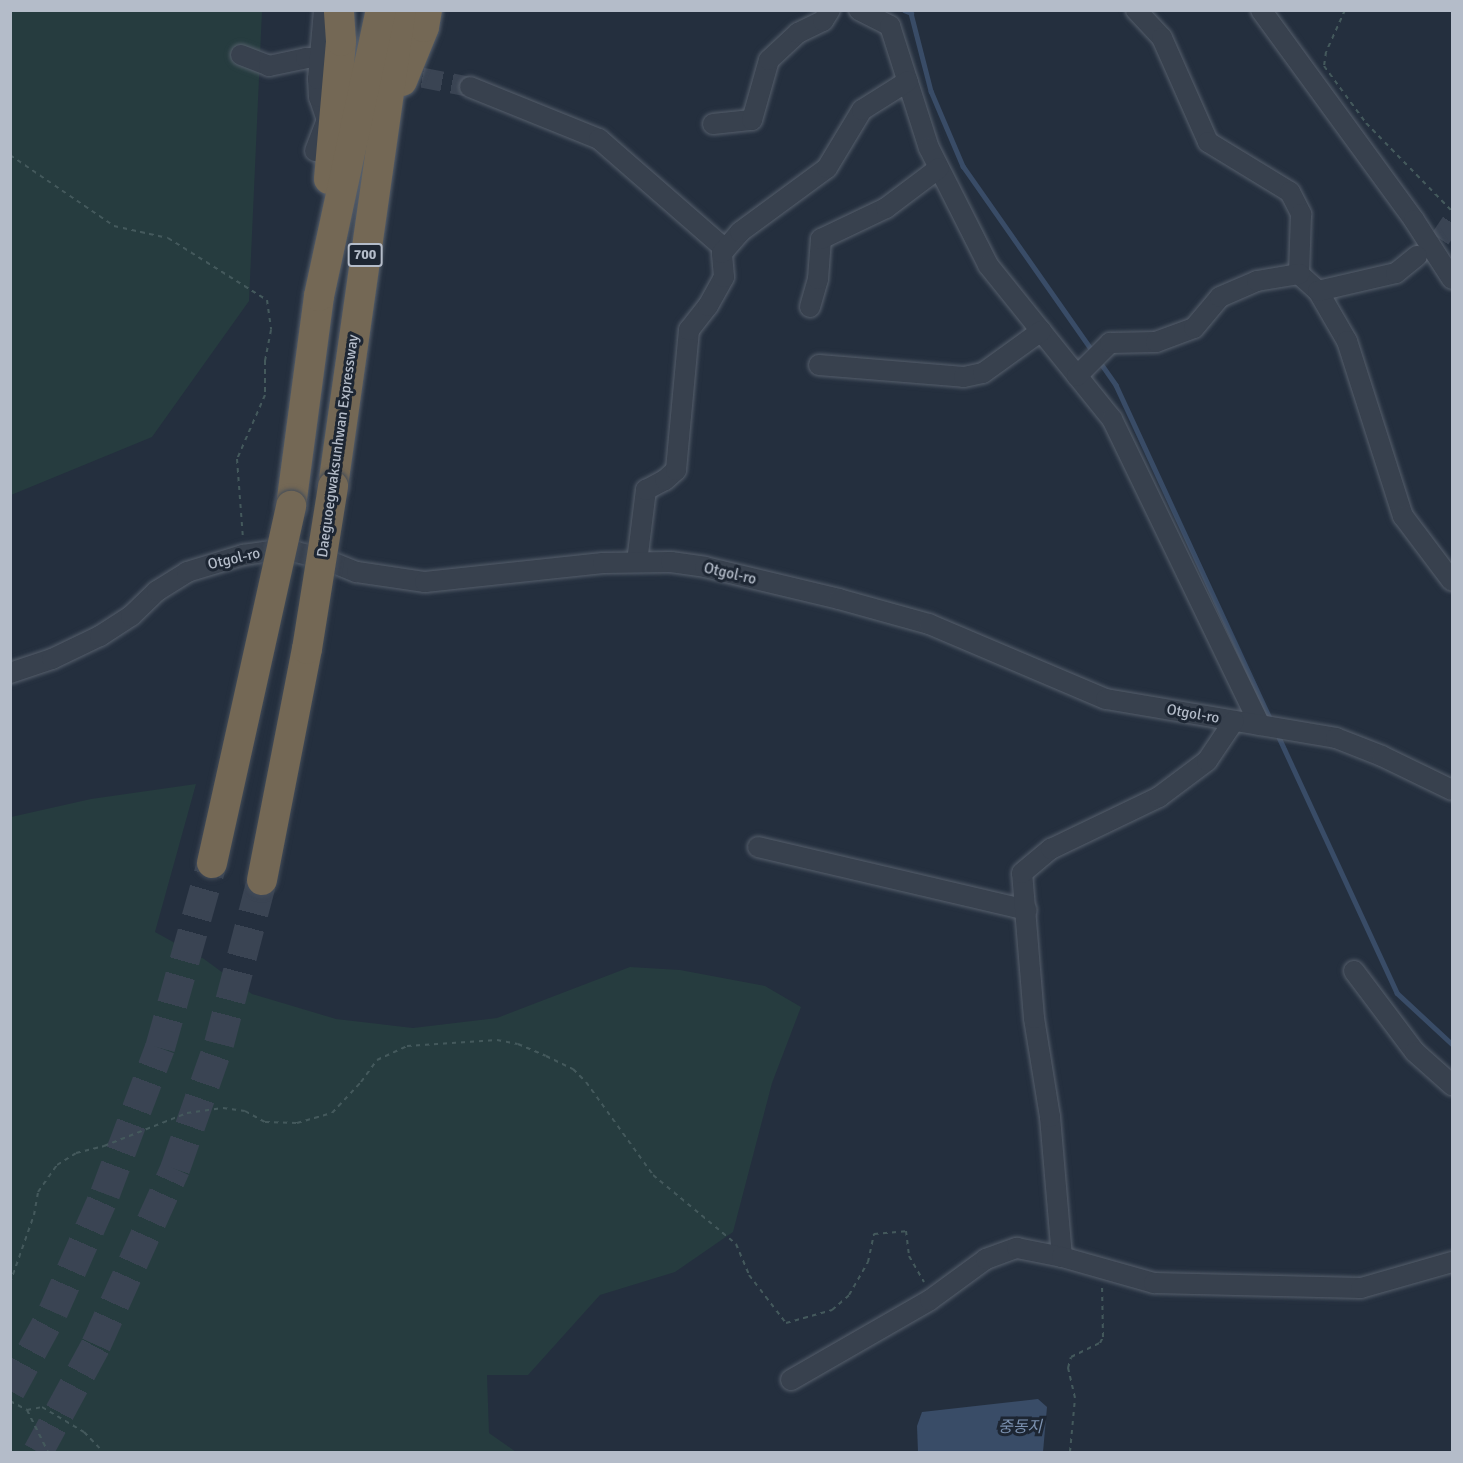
<!DOCTYPE html>
<meta charset="utf-8">
<style>
body{margin:0}
#map{position:relative;width:1463px;height:1463px;overflow:hidden;background:#242f3e;font-family:Signika,"Noto Sans KR",sans-serif}
div>[style]{position:absolute}
[style*='--x']{left:calc(var(--x)*1px);top:calc(var(--y)*1px);width:calc(var(--w)*1px);rotate:calc(var(--a)*1deg)}
.green>*{inset:0;background:#263c3f}
.water>*{inset:0;background:#394c67}
.stream>*{height:4.5px;margin:-2.25px;padding:0 2.25px;transform-origin:2.25px;border-radius:2.25px;background:#394c67}
.minor-tunnel>*{height:20px;margin-top:-10px;transform-origin:0;background:repeating-linear-gradient(90deg,#3a4453 0 20px,transparent 0 30px)}
.highway-tunnel>*{height:30px;margin-top:-15px;transform-origin:0;background:repeating-linear-gradient(90deg,#3a4453 0 30px,transparent 0 45px)}
.path>*{height:2px;margin-top:-1px;transform-origin:0;background:repeating-linear-gradient(90deg,#44595c 0 4.5px,transparent 0 9px)}
.roads{filter:drop-shadow(0 0 2px #565f6c) drop-shadow(0 0 2px #565f6c)}
.minor>*{height:20px;margin:-10px;padding:0 10px;transform-origin:10px;border-radius:10px;background:#38414e}
.highway>*{height:30px;margin:-15px;padding:0 15px;transform-origin:15px;border-radius:15px;background:#746855}
.bridges{filter:drop-shadow(0 0 2px #434c59) drop-shadow(0 0 2px #434c59)}
.highway-bridge>*{height:30px;margin:-15px;padding:0 15px;transform-origin:15px;border-radius:15px;background:#746855}
span{translate:-50% -50%;white-space:nowrap;text-align:center;line-height:1.15;-webkit-text-stroke:6px #1d2633;paint-order:stroke}
.shield-label span{padding:2px 4px;background:#1d2633;border:2px solid;border-radius:4px;-webkit-text-stroke-width:0}
.shield-label{font-size:14px;color:#b4bcc9;font-weight:700}
.street-label{font-size:15px;color:#b4bcc9}
.water-label{font-size:16px;color:#7c92b1;font-style:italic}
.frame{position:absolute;inset:0;border:12px solid #b4bcc9;pointer-events:none}
</style>
<div id="map">
<div class="green">
<i style="clip-path:polygon(11px 11px,262px 11px,249px 301px,152px 437px,11px 495px)"></i>
<i style="clip-path:polygon(196px 784px,155px 932px,204px 959px,252px 994px,336px 1019px,413px 1028px,497px 1018px,630px 967px,680px 970px,765px 986px,801px 1007px,772px 1083px,733px 1232px,675px 1272px,600px 1295px,528px 1375px,487px 1375px,489px 1433px,516px 1452px,11px 1452px,11px 817px,91px 799px)"></i>
</div>
<div class="water">
<i style="clip-path:polygon(1038px 1399px,1047px 1407px,1043px 1452px,918px 1452px,917px 1426px,922px 1412px)"></i>
</div>
<div class="stream">
<i style="--x:904;--y:10;--w:8;--a:23"></i>
<i style="--x:911;--y:13;--w:81;--a:75.6"></i>
<i style="--x:931;--y:91;--w:82;--a:66.9"></i>
<i style="--x:963;--y:166;--w:227;--a:55"></i>
<i style="--x:1100;--y:362;--w:28;--a:55"></i>
<i style="--x:1116;--y:385;--w:371;--a:65.2"></i>
<i style="--x:1278;--y:735;--w:284;--a:65.2"></i>
<i style="--x:1397;--y:993;--w:75;--a:42.8"></i>
</div>
<div class="minor-tunnel">
<i style="--x:393;--y:72;--w:78;--a:11"></i>
<i style="--x:1419;--y:255;--w:26;--a:-37"></i>
<i style="--x:1440;--y:239;--w:22;--a:-56"></i>
</div>
<div class="highway-tunnel">
<i style="--x:10;--y:1391;--w:90;--a:-61.4"></i>
<i style="--x:53;--y:1312;--w:129;--a:-66.2"></i>
<i style="--x:105;--y:1194;--w:156;--a:-69.4"></i>
<i style="--x:160;--y:1048;--w:192;--a:-74.3"></i>
<i style="--x:38;--y:1452;--w:122;--a:-61.5"></i>
<i style="--x:96;--y:1345;--w:193;--a:-65.8"></i>
<i style="--x:175;--y:1169;--w:133;--a:-70.6"></i>
<i style="--x:219;--y:1044;--w:170;--a:-75.3"></i>
</div>
<div class="path">
<i style="--x:1345;--y:10;--w:46;--a:114.3"></i>
<i style="--x:1326;--y:52;--w:14;--a:98"></i>
<i style="--x:1324;--y:66;--w:71;--a:53.6"></i>
<i style="--x:1366;--y:123;--w:123;--a:45.7"></i>
<i style="--x:10;--y:155;--w:126;--a:34.3"></i>
<i style="--x:114;--y:226;--w:55;--a:12.5"></i>
<i style="--x:168;--y:238;--w:117;--a:32.1"></i>
<i style="--x:267;--y:300;--w:30;--a:82"></i>
<i style="--x:271;--y:330;--w:31;--a:101"></i>
<i style="--x:265;--y:360;--w:35;--a:90"></i>
<i style="--x:265;--y:395;--w:70;--a:113.6"></i>
<i style="--x:237;--y:459;--w:80;--a:85.7"></i>
<i style="--x:10;--y:1283;--w:72;--a:-70.6"></i>
<i style="--x:34;--y:1215;--w:23;--a:-80"></i>
<i style="--x:38;--y:1192;--w:33;--a:-55"></i>
<i style="--x:57;--y:1165;--w:22;--a:-32"></i>
<i style="--x:76;--y:1153;--w:29;--a:-14"></i>
<i style="--x:104;--y:1146;--w:89;--a:-21.7"></i>
<i style="--x:187;--y:1113;--w:36;--a:-8"></i>
<i style="--x:223;--y:1108;--w:22;--a:8"></i>
<i style="--x:245;--y:1111;--w:23;--a:29"></i>
<i style="--x:265;--y:1122;--w:32;--a:2"></i>
<i style="--x:297;--y:1123;--w:36;--a:-16"></i>
<i style="--x:332;--y:1113;--w:42;--a:-46.9"></i>
<i style="--x:361;--y:1082;--w:27;--a:-54"></i>
<i style="--x:377;--y:1060;--w:33;--a:-25"></i>
<i style="--x:407;--y:1046;--w:90;--a:-3.8"></i>
<i style="--x:497;--y:1040;--w:21;--a:11"></i>
<i style="--x:518;--y:1044;--w:30;--a:23"></i>
<i style="--x:546;--y:1056;--w:30;--a:26"></i>
<i style="--x:573;--y:1069;--w:18;--a:45"></i>
<i style="--x:586;--y:1082;--w:115;--a:54.2"></i>
<i style="--x:653;--y:1175;--w:108;--a:39.7"></i>
<i style="--x:736;--y:1244;--w:34;--a:67"></i>
<i style="--x:749;--y:1275;--w:61;--a:52.4"></i>
<i style="--x:786;--y:1323;--w:48;--a:-15.8"></i>
<i style="--x:832;--y:1310;--w:23;--a:-41"></i>
<i style="--x:849;--y:1295;--w:38;--a:-60"></i>
<i style="--x:868;--y:1262;--w:29;--a:-78"></i>
<i style="--x:874;--y:1234;--w:32;--a:-5"></i>
<i style="--x:906;--y:1231;--w:25;--a:83"></i>
<i style="--x:909;--y:1256;--w:30;--a:60"></i>
<i style="--x:10;--y:1401;--w:19;--a:28"></i>
<i style="--x:27;--y:1410;--w:15;--a:-11"></i>
<i style="--x:42;--y:1407;--w:49;--a:30.8"></i>
<i style="--x:84;--y:1432;--w:28;--a:46"></i>
<i style="--x:27;--y:1410;--w:47;--a:63.4"></i>
<i style="--x:1070;--y:1452;--w:54;--a:-84.7"></i>
<i style="--x:1075;--y:1398;--w:31;--a:-103"></i>
<i style="--x:1068;--y:1368;--w:11;--a:-75"></i>
<i style="--x:1071;--y:1357;--w:32;--a:-26"></i>
<i style="--x:1100;--y:1343;--w:7;--a:-63"></i>
<i style="--x:1103;--y:1337;--w:51;--a:-91.1"></i>
</div>
<div class="roads">
<div class="minor">
<i style="--x:859;--y:10;--w:35;--a:27"></i>
<i style="--x:890;--y:26;--w:128;--a:72.3"></i>
<i style="--x:929;--y:148;--w:131;--a:63.2"></i>
<i style="--x:988;--y:265;--w:198;--a:51.2"></i>
<i style="--x:1112;--y:419;--w:340;--a:64.2"></i>
<i style="--x:1136;--y:10;--w:38;--a:47"></i>
<i style="--x:1162;--y:38;--w:114;--a:66.1"></i>
<i style="--x:1208;--y:142;--w:96;--a:31.4"></i>
<i style="--x:1290;--y:192;--w:25;--a:63"></i>
<i style="--x:1301;--y:214;--w:60;--a:91.9"></i>
<i style="--x:1299;--y:274;--w:25;--a:42"></i>
<i style="--x:1318;--y:291;--w:58;--a:59.9"></i>
<i style="--x:1347;--y:341;--w:184;--a:72.3"></i>
<i style="--x:1403;--y:516;--w:81;--a:53"></i>
<i style="--x:1261;--y:10;--w:260;--a:53.9"></i>
<i style="--x:1414;--y:220;--w:70;--a:57.2"></i>
<i style="--x:241;--y:55;--w:30;--a:21"></i>
<i style="--x:269;--y:66;--w:38;--a:-12"></i>
<i style="--x:306;--y:58;--w:14;--a:0"></i>
<i style="--x:470;--y:87;--w:139;--a:22"></i>
<i style="--x:599;--y:139;--w:167;--a:41.1"></i>
<i style="--x:713;--y:124;--w:39;--a:-6"></i>
<i style="--x:752;--y:120;--w:62;--a:-74.2"></i>
<i style="--x:769;--y:60;--w:40;--a:-43"></i>
<i style="--x:798;--y:33;--w:28;--a:-26"></i>
<i style="--x:823;--y:21;--w:13;--a:-58"></i>
<i style="--x:315;--y:151;--w:33;--a:-69"></i>
<i style="--x:327;--y:120;--w:24;--a:-109"></i>
<i style="--x:319;--y:97;--w:18;--a:-93"></i>
<i style="--x:318;--y:79;--w:69;--a:-85"></i>
<i style="--x:1318;--y:291;--w:80;--a:-13"></i>
<i style="--x:1396;--y:273;--w:27;--a:-39"></i>
<i style="--x:810;--y:307;--w:29;--a:-74"></i>
<i style="--x:818;--y:279;--w:40;--a:-85.7"></i>
<i style="--x:821;--y:239;--w:72;--a:-25.5"></i>
<i style="--x:886;--y:208;--w:66;--a:-37"></i>
<i style="--x:819;--y:365;--w:145;--a:4.7"></i>
<i style="--x:964;--y:377;--w:19;--a:-12"></i>
<i style="--x:983;--y:373;--w:72;--a:-35.9"></i>
<i style="--x:1077;--y:376;--w:47;--a:-45"></i>
<i style="--x:1110;--y:343;--w:46;--a:-1.2"></i>
<i style="--x:1156;--y:342;--w:40;--a:-20.2"></i>
<i style="--x:1194;--y:328;--w:40;--a:-50"></i>
<i style="--x:1220;--y:297;--w:40;--a:-23.4"></i>
<i style="--x:1257;--y:281;--w:43;--a:-9.5"></i>
<i style="--x:637;--y:562;--w:73;--a:-82.9"></i>
<i style="--x:646;--y:490;--w:21;--a:-28"></i>
<i style="--x:665;--y:480;--w:15;--a:-42"></i>
<i style="--x:676;--y:470;--w:141;--a:-84.7"></i>
<i style="--x:689;--y:330;--w:31;--a:-52"></i>
<i style="--x:708;--y:306;--w:33;--a:-61"></i>
<i style="--x:724;--y:277;--w:24;--a:-95"></i>
<i style="--x:722;--y:253;--w:28;--a:-49"></i>
<i style="--x:740;--y:232;--w:108;--a:-36.3"></i>
<i style="--x:827;--y:168;--w:68;--a:-58.9"></i>
<i style="--x:862;--y:110;--w:54;--a:-32.2"></i>
<i style="--x:10;--y:673;--w:44;--a:-18.4"></i>
<i style="--x:52;--y:659;--w:53;--a:-25.6"></i>
<i style="--x:100;--y:636;--w:37;--a:-33"></i>
<i style="--x:131;--y:616;--w:36;--a:-44"></i>
<i style="--x:157;--y:591;--w:36;--a:-32"></i>
<i style="--x:187;--y:572;--w:59;--a:-16.9"></i>
<i style="--x:243;--y:555;--w:29;--a:-8"></i>
<i style="--x:272;--y:551;--w:24;--a:2"></i>
<i style="--x:296;--y:552;--w:29;--a:14"></i>
<i style="--x:324;--y:559;--w:35;--a:22"></i>
<i style="--x:357;--y:572;--w:69;--a:8.4"></i>
<i style="--x:425;--y:582;--w:179;--a:-6.1"></i>
<i style="--x:603;--y:563;--w:68;--a:-0.8"></i>
<i style="--x:671;--y:562;--w:34;--a:8"></i>
<i style="--x:705;--y:567;--w:138;--a:13.4"></i>
<i style="--x:839;--y:599;--w:93;--a:15.5"></i>
<i style="--x:929;--y:624;--w:192;--a:23"></i>
<i style="--x:1106;--y:699;--w:233;--a:9.6"></i>
<i style="--x:1336;--y:738;--w:49;--a:21.4"></i>
<i style="--x:1382;--y:756;--w:78;--a:25.9"></i>
<i style="--x:758;--y:847;--w:276;--a:13.2"></i>
<i style="--x:1354;--y:971;--w:101;--a:53"></i>
<i style="--x:1415;--y:1052;--w:50;--a:41.7"></i>
<i style="--x:1062;--y:1257;--w:141;--a:-94.9"></i>
<i style="--x:1050;--y:1117;--w:100;--a:-99.2"></i>
<i style="--x:1034;--y:1018;--w:145;--a:-94.7"></i>
<i style="--x:1022;--y:873;--w:38;--a:-40"></i>
<i style="--x:1051;--y:849;--w:120;--a:-25.7"></i>
<i style="--x:1159;--y:797;--w:60;--a:-36.9"></i>
<i style="--x:1207;--y:761;--w:48;--a:-56"></i>
<i style="--x:791;--y:1380;--w:160;--a:-29.9"></i>
<i style="--x:930;--y:1300;--w:69;--a:-36.2"></i>
<i style="--x:986;--y:1259;--w:33;--a:-20"></i>
<i style="--x:1017;--y:1248;--w:46;--a:11.3"></i>
<i style="--x:1062;--y:1257;--w:96;--a:15.8"></i>
<i style="--x:1154;--y:1283;--w:207;--a:1.4"></i>
<i style="--x:1361;--y:1288;--w:95;--a:-15.9"></i>
</div>
<div class="highway">
<i style="--x:402;--y:81;--w:58;--a:-67.8"></i>
<i style="--x:424;--y:27;--w:17;--a:-80"></i>
<i style="--x:329;--y:179;--w:139;--a:-85"></i>
<i style="--x:341;--y:41;--w:31;--a:-94"></i>
<i style="--x:333;--y:486;--w:480;--a:-81.9"></i>
<i style="--x:291;--y:506;--w:212;--a:-82.4"></i>
<i style="--x:319;--y:296;--w:293;--a:-77.8"></i>
</div>
</div>
<div class="bridges">
<div class="highway-bridge">
<i style="--x:212;--y:863;--w:366;--a:-77.5"></i>
<i style="--x:262;--y:880;--w:235;--a:-79"></i>
<i style="--x:307;--y:649;--w:165;--a:-80.9"></i>
</div>
</div>
<div class="shield-label">
<span style="left:365px;top:255px">700</span>
</div>
<div class="street-label">
<span style="left:338px;top:446px;rotate:-82deg">Daeguoegwaksunhwan Expressway</span>
<span style="left:234px;top:559px;rotate:-13deg">Otgol-ro</span>
<span style="left:730px;top:574px;rotate:13deg">Otgol-ro</span>
<span style="left:1193px;top:714px;rotate:10deg">Otgol-ro</span>
</div>
<div class="water-label">
<span style="left:1020px;top:1427px">중동지</span>
</div>
<div class="frame"></div>
</div>
